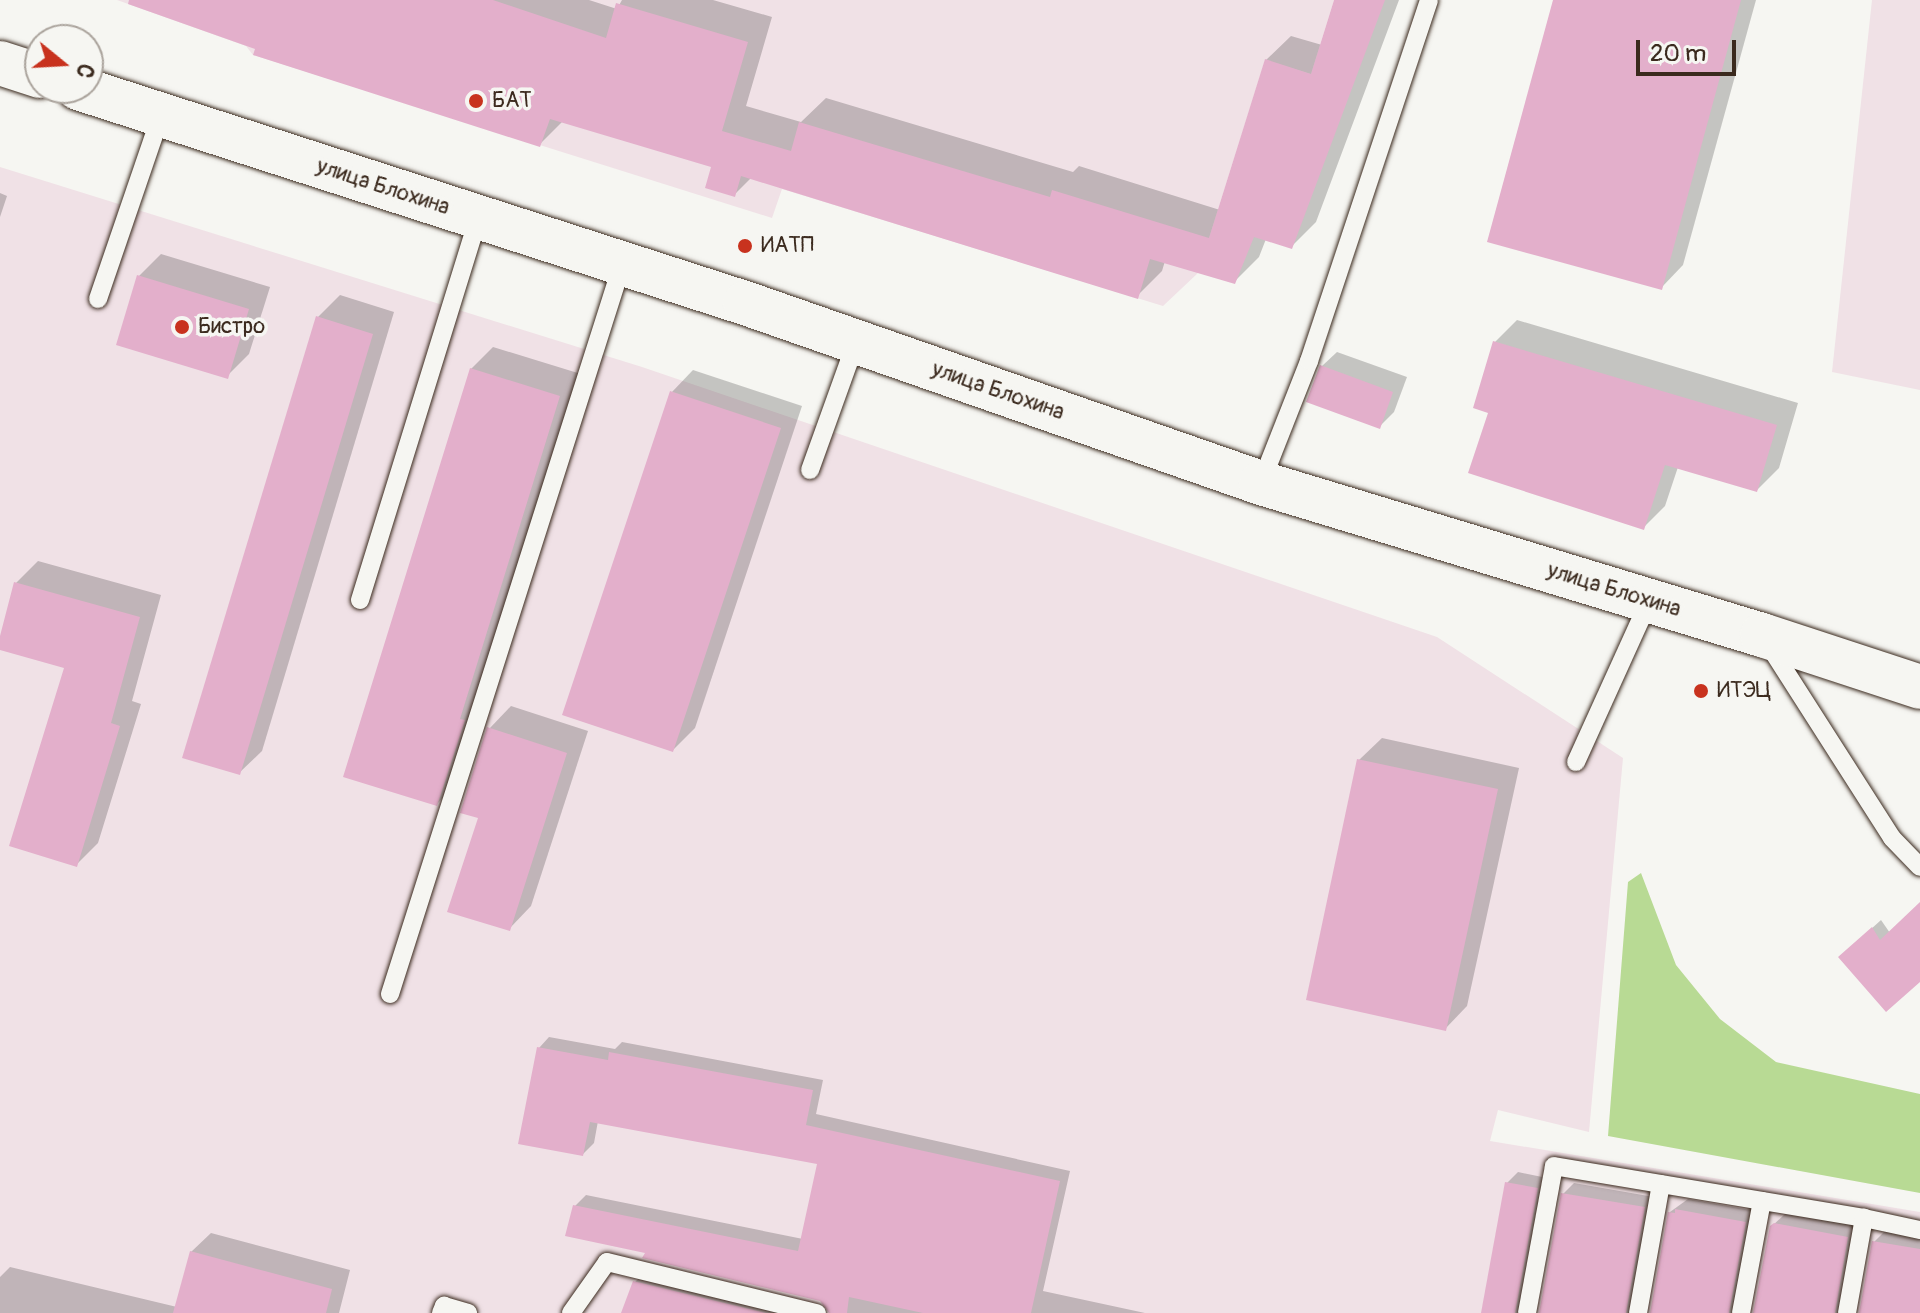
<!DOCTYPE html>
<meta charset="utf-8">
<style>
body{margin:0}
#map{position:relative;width:1920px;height:1313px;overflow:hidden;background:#f6f6f2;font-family:Pangolin,sans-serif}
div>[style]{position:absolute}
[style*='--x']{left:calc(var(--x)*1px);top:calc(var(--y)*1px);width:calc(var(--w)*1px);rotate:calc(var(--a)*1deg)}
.built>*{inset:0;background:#f0e1e6}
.green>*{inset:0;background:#b8da94}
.shadow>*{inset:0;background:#0003}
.building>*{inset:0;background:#e3afcb}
.roads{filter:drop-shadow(0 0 2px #3b2a1e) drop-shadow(0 0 2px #3b2a1e)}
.lane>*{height:18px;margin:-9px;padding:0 9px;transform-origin:9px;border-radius:9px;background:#f6f6f2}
.secondary>*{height:44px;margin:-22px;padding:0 22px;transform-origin:22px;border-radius:22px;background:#f6f6f2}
.dots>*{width:22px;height:22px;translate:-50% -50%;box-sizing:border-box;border:4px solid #f6f6f2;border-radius:50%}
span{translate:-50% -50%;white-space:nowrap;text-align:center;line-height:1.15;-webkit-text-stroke:7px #f6f6f2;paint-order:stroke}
.poi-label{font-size:22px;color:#3b2a1e}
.left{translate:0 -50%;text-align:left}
.street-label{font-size:22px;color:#3b2a1e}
.north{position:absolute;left:24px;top:24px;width:80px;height:80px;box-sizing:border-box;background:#f6f6f2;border:2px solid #aba49d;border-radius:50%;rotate:108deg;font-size:22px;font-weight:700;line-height:32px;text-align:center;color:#3b2a1e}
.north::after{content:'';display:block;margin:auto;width:28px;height:36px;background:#c8321e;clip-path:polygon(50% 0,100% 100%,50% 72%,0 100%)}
.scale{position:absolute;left:1636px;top:40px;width:100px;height:36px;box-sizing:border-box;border:4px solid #3b2a1e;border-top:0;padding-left:10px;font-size:24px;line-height:28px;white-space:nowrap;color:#3b2a1e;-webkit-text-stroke:6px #f6f6f2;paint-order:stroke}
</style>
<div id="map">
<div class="built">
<i style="clip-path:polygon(117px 0,1334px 0,1311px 74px,1265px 60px,1198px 273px,1163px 306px,782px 189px,772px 218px,253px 55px,246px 46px)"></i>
<i style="clip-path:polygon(1872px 0,1920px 0,1920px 390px,1832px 372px)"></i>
<i style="clip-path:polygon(0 167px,642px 367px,1437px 637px,1623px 758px,1589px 1132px,1498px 1110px,1490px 1141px,1920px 1212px,1920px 1313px,0 1313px)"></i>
</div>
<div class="green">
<i style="clip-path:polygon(1641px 873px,1676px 965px,1720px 1019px,1776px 1062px,1920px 1094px,1920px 1193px,1608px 1136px,1628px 882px)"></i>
</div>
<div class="shadow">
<i style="clip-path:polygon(133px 0,589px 0,617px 9px,622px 0,713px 0,772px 17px,746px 106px,801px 122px,826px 98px,1073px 172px,1079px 166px,1220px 210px,1266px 60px,1291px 36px,1322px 45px,1336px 0,1399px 0,1316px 222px,1292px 246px,1266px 239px,1259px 257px,1234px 282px,1165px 261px,1162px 271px,1137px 296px,752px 177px,735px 194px,714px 166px,563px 121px,540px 144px,258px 48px)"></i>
<i style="clip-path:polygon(1555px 0,1756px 0,1683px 265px,1661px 288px)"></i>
<i style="clip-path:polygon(0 193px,7px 196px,0 217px)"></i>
<i style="clip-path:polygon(161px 254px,270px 287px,249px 354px,227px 376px,139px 276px)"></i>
<i style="clip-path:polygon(340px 295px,394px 312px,262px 751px,239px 773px,318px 317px)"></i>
<i style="clip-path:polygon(1517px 320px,1798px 403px,1779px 468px,1757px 490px,1678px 467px,1665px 506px,1643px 528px,1495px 342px)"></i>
<i style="clip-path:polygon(493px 347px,581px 374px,459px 781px,437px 804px,471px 369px)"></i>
<i style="clip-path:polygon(1337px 352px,1407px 377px,1394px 412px,1379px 427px,1322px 366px)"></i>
<i style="clip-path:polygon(693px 370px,802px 406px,695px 728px,673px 750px,671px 393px)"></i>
<i style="clip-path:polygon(38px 561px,161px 595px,132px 701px,141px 704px,98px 843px,76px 865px,66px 666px,0 648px,16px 583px)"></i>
<i style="clip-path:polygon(511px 706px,588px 731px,531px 906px,509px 929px,481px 817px,489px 729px)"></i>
<i style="clip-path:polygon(1382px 738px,1519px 768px,1467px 1006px,1445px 1029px,1359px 760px)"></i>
<i style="clip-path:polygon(1920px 904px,1920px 979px,1849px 949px,1881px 920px,1890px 933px)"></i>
<i style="clip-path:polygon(549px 1037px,615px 1049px,622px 1042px,823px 1080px,816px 1114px,1070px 1171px,1043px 1291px,1145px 1313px,830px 1313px,821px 1300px,575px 1206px,586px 1195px,803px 1239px,820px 1162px,598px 1121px,594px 1143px,583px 1154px,539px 1048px)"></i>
<i style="clip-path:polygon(1518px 1172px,1547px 1178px,1534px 1313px,1483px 1313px,1507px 1183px)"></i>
<i style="clip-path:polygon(1574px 1183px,1654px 1197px,1645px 1313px,1541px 1313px,1563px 1194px)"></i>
<i style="clip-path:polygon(1688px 1199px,1756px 1211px,1748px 1313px,1652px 1313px,1670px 1212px)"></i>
<i style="clip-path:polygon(1786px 1213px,1858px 1226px,1854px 1313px,1755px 1313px,1771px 1227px)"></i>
<i style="clip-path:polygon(1885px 1231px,1920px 1237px,1920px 1313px,1861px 1313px,1874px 1242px)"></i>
<i style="clip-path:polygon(211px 1233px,350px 1270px,339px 1313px,0 1313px,0 1277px,10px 1267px,177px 1307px,191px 1252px)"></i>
<i style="clip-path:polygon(646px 1271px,819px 1313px,638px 1313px,635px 1282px)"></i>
</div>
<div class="building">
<i style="clip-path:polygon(129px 0,493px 0,606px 38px,616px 3px,748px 42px,722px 131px,791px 151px,799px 122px,1050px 197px,1052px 190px,1209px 238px,1265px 59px,1311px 74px,1334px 0,1385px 0,1292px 249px,1254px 237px,1235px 284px,1150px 259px,1138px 299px,741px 176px,735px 197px,705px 188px,711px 167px,550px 119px,540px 147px,253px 55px,255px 49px,128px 4px)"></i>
<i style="clip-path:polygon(1553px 0,1741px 0,1662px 290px,1487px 242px)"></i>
<i style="clip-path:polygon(137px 275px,249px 309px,228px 379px,116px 345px)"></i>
<i style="clip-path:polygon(316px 316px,373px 334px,240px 775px,182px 758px)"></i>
<i style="clip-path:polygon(1493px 341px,1777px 425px,1757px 492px,1665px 465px,1644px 530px,1468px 473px,1488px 413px,1473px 408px)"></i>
<i style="clip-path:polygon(1320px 365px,1393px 392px,1380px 429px,1306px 402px)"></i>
<i style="clip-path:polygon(470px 368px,560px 396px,460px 719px,465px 720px,437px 806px,343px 777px)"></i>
<i style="clip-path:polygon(670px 391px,781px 428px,673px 752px,562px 715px)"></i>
<i style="clip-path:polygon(14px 582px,140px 617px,111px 723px,120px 726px,77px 867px,9px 846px,64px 668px,0 650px,0 636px)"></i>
<i style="clip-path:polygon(487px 727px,567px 753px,510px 931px,447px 912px,478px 818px,460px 813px)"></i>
<i style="clip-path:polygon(1357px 759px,1498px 789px,1446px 1031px,1306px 1000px)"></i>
<i style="clip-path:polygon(1920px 902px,1920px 982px,1886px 1012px,1838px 957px,1872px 927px,1880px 940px)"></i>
<i style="clip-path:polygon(537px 1047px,608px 1060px,609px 1052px,813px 1090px,806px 1125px,1060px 1181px,1031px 1313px,923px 1313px,849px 1297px,847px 1313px,829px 1313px,820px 1301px,642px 1258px,645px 1253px,565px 1236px,573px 1205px,798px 1251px,817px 1164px,590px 1122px,583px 1156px,518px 1144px)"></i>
<i style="clip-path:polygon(1505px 1182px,1538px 1188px,1515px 1313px,1481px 1313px)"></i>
<i style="clip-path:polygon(1561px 1193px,1645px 1207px,1626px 1313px,1539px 1313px)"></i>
<i style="clip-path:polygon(1675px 1209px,1746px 1222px,1729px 1313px,1650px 1313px,1668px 1212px,1675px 1213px)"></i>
<i style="clip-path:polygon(1774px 1223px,1848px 1237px,1835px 1313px,1753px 1313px,1770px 1226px)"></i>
<i style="clip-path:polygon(1872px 1241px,1920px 1249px,1920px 1313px,1859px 1313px)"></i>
<i style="clip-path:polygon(190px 1251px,332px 1289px,326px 1313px,173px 1313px)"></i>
<i style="clip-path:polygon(633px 1281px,766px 1313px,621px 1313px)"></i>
</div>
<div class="roads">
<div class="lane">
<i style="--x:98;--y:299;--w:194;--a:-71.1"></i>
<i style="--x:810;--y:470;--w:136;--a:-70.2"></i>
<i style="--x:1261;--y:483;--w:131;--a:-68.5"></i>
<i style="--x:1309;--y:361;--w:380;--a:-71.6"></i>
<i style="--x:360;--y:600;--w:400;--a:-72.8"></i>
<i style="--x:1768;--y:644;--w:230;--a:57.4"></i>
<i style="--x:1892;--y:838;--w:40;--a:46"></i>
<i style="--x:1576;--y:762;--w:177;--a:-65.6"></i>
<i style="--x:390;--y:994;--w:765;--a:-72.35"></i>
<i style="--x:441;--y:1313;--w:8;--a:-67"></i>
<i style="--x:444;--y:1306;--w:25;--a:16"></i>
<i style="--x:571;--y:1313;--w:62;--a:-54.8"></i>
<i style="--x:607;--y:1262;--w:216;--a:13.7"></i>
<i style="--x:1527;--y:1313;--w:149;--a:-79.6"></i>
<i style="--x:1554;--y:1166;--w:314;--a:9.5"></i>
<i style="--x:1638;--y:1313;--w:131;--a:-79.9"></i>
<i style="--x:1741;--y:1313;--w:114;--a:-79.4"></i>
<i style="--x:1847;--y:1313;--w:97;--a:-79.9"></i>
<i style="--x:1864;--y:1218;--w:57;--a:12.1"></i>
</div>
<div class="secondary">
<i style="--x:0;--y:63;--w:42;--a:18"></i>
<i style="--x:78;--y:88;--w:701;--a:17.87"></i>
<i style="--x:745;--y:303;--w:546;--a:19.23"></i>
<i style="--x:1261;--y:483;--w:524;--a:16.88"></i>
<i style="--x:1762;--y:635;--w:166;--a:18.2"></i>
</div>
</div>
<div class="dots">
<i style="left:476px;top:101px;background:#c8321e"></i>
<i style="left:745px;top:246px;background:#c8321e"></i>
<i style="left:182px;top:327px;background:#c8321e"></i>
<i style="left:1701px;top:691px;background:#c8321e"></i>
</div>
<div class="poi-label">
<span class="left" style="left:492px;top:101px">БАТ</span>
<span class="left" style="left:761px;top:246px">ИАТП</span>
<span class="left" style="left:198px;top:327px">Бистро</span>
<span class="left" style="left:1717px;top:691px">ИТЭЦ</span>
</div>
<div class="street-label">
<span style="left:383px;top:187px;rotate:18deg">улица Блохина</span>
<span style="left:998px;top:391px;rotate:19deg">улица Блохина</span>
<span style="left:1614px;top:590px;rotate:17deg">улица Блохина</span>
</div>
<div class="north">С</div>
<div class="scale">20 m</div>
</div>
